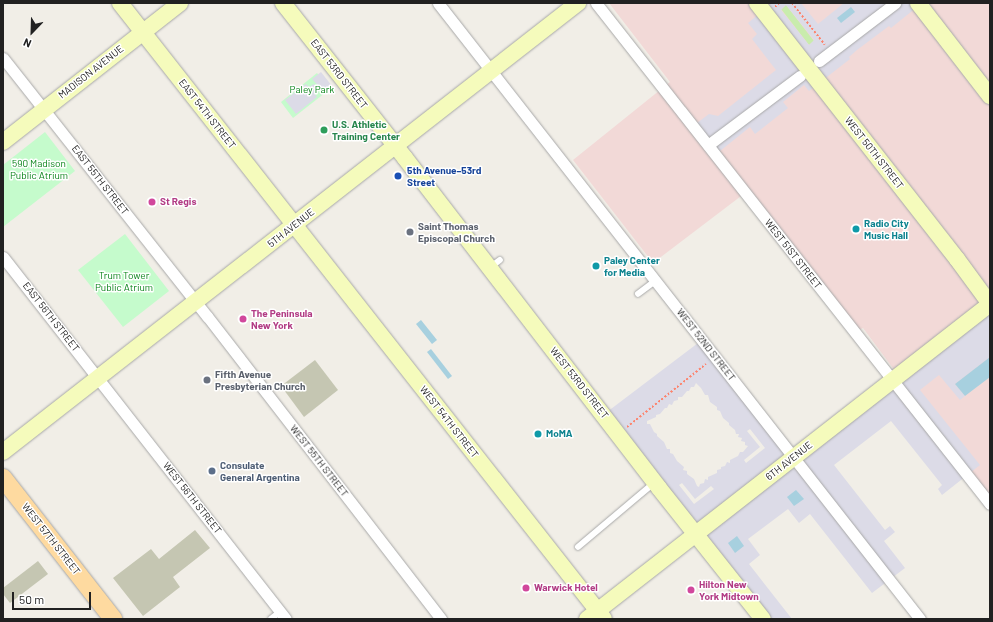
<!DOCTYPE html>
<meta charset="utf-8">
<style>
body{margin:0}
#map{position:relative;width:993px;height:622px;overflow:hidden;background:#f1eee7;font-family:Barlow,sans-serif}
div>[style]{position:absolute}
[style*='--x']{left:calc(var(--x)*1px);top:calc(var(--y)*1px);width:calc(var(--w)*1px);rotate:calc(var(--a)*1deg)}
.commercial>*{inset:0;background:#f2d9d7}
.construction>*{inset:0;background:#c5c6b2}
.grass>*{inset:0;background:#c9ecad}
.park>*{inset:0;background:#c5fbcc}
.plaza>*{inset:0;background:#dcdbe7}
.water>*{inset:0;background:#a7d0df}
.path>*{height:2px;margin-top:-1px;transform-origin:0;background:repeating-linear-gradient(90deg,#fc836d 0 2px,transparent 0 4px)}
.roads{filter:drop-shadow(0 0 1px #a8a8a8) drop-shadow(0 0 1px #a8a8a8)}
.lane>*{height:5.5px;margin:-2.75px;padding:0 2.75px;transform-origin:2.75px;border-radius:2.75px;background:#fff}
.street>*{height:11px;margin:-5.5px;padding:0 5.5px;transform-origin:5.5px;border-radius:5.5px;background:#fff}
.secondary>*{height:16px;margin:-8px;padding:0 8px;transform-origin:8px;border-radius:8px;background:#f5fbbc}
.primary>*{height:18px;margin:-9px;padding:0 9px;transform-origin:9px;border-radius:9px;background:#fedaa0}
.dots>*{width:11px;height:11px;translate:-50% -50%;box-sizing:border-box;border:2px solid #fff;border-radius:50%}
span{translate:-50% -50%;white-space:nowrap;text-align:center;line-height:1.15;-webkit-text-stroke:3px #fff;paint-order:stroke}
.street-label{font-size:10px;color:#212121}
.park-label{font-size:10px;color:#0a841a}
.leisure-label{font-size:10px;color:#27864d;font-weight:700}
.left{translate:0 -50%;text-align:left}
.transit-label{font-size:10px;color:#164399;font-weight:700}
.hotel-label{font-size:10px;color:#b23c85;font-weight:700}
.culture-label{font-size:10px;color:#0d838f;font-weight:700}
.worship-label{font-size:10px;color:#5b616d;font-weight:700}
.service-label{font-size:10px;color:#4e5e75;font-weight:700}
.frame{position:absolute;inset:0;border:4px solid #212121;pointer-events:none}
.north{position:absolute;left:12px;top:12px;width:40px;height:40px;-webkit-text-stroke:3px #fff;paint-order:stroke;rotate:203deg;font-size:11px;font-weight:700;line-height:16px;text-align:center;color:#212121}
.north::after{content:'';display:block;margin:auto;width:14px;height:18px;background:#212121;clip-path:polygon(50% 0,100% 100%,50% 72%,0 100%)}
.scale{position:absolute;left:12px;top:592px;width:79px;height:18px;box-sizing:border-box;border:2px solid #212121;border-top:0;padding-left:5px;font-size:12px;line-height:14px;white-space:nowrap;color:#212121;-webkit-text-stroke:3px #fff;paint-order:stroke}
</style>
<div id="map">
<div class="commercial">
<i style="clip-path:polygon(609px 3px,990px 3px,990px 498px,863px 328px,859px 330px,749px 190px,653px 263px,573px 160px,670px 82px)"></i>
</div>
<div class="construction">
<i style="clip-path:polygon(315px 360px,338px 390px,304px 417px,281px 386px)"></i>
<i style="clip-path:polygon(195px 530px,210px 548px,173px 577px,180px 587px,143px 616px,113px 578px,151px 549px,159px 559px)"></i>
<i style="clip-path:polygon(38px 561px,48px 574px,10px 603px,3px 594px,3px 588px)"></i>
</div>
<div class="grass">
<i style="clip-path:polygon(786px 5px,814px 41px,809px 45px,781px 9px)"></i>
</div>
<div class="park">
<i style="clip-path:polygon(317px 73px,330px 89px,293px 118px,281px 102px)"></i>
<i style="clip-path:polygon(45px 132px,75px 171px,3px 227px,3px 165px)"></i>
<i style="clip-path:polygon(125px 234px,169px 291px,123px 327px,78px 270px)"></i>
</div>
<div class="plaza">
<i style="clip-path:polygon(evenodd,772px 3px,801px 3px,818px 24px,844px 3px,922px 3px,891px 28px,889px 26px,857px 50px,849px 57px,850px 59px,809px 91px,804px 85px,783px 102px,788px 108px,755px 134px,750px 127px,715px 155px,693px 126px,709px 114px,718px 116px,776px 70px,752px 39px,757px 34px,748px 23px,772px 3px,786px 5px,814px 40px,809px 45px,781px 10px,786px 5px)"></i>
<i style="clip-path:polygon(321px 72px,332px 86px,324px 92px,312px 79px)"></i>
<i style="clip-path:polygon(306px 84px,309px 87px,314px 84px,319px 90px,314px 93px,317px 97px,296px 114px,285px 100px)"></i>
<i style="clip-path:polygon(evenodd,990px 304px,990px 357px,955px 384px,965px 396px,960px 400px,939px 375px,920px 390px,980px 465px,942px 495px,938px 489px,942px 485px,891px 421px,834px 465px,885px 530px,890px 526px,895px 532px,884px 541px,905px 568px,872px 593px,810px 514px,799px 523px,788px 509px,748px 539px,760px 555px,749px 564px,792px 619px,763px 619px,603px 415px,702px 340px,794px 457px,990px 304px,696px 383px,701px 388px,705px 395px,708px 395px,710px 402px,717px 407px,717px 410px,720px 411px,723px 418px,729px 423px,729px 425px,735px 430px,736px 434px,739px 434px,738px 437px,742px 438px,741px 441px,745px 442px,745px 445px,748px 446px,743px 452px,740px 452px,738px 456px,730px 460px,730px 463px,727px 462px,725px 466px,721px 467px,721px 469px,717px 470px,717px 473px,708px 477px,708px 480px,705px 479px,704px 483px,700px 484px,699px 487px,697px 486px,694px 479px,687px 474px,687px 471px,683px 470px,684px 467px,677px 461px,673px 454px,670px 453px,670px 449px,667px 449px,664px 442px,657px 436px,657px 434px,654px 432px,650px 424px,647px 424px,647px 421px,656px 417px,656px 415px,660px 414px,665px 408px,667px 408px,669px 404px,672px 405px,674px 401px,678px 400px,678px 397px,682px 397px,687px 391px,689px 391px,691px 387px,694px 387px,696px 383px,990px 304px,750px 429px,765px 448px,746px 463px,744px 460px,760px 447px,747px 431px,750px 429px,990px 304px,682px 483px,695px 499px,711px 486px,714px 489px,694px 504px,679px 485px,682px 483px)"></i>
</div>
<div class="water">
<i style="clip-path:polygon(851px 7px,855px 12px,841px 23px,837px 18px)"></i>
<i style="clip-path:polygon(421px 320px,437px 340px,432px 344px,416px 324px)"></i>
<i style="clip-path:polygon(431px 349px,452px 376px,448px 379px,427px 352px)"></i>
<i style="clip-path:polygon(990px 357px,990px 377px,965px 396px,955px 384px)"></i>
<i style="clip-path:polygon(796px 490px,804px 499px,794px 506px,787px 497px)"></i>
<i style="clip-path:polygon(737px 536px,744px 546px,735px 553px,728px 543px)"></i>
</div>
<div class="path">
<i style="--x:792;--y:3;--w:53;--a:51.8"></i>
<i style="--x:775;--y:7;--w:6;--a:-45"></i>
<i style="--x:316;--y:87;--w:3;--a:-45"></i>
<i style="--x:627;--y:427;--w:101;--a:-38.6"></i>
</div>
<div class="roads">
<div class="lane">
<i style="--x:491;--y:267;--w:11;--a:-38"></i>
<i style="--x:638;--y:294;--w:21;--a:-37"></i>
<i style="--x:578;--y:547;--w:99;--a:-40.1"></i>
<i style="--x:271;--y:619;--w:11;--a:-38"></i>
</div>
<div class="street">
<i style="--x:438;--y:3;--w:782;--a:51.96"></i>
<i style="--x:596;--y:3;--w:637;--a:51.82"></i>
<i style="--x:3;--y:58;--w:329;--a:51.7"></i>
<i style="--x:207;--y:316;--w:383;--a:52.3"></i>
<i style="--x:819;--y:61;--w:96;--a:-37.3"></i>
<i style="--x:708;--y:145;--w:115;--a:-36.9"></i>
<i style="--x:3;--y:257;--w:459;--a:52"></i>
</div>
<div class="secondary">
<i style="--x:120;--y:3;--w:783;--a:51.84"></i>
<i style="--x:283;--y:3;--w:197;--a:51.8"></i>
<i style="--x:405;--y:158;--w:416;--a:52.4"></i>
<i style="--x:659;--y:488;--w:167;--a:51.6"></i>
<i style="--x:757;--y:3;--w:325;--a:52"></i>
<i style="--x:957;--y:259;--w:56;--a:53.7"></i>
<i style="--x:918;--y:3;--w:118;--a:52.3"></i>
<i style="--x:3;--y:142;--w:225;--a:-38.1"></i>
<i style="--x:3;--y:452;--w:730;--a:-37.99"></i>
<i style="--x:587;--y:619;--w:512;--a:-38.01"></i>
</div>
<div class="primary">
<i style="--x:3;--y:478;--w:179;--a:52"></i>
</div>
</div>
<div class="dots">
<i style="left:324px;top:130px;background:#2e9e5b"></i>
<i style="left:398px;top:176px;background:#1a4fb4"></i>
<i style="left:152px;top:202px;background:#d1479c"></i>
<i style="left:856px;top:229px;background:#0f9aa8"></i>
<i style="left:410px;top:232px;background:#6b7280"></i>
<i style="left:596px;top:266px;background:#0f9aa8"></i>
<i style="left:243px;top:319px;background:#d1479c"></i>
<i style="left:207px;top:380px;background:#6b7280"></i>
<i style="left:538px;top:434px;background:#0f9aa8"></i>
<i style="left:212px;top:471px;background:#5c6f8a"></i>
<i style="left:526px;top:588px;background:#d1479c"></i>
<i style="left:691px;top:590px;background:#d1479c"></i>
</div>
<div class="street-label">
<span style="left:91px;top:72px;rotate:-38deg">MADISON AVENUE</span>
<span style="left:339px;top:74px;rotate:52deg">EAST 53RD STREET</span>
<span style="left:207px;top:114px;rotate:52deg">EAST 54TH STREET</span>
<span style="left:874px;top:153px;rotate:52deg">WEST 50TH STREET</span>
<span style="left:100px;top:180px;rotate:52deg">EAST 55TH STREET</span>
<span style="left:291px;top:228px;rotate:-38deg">5TH AVENUE</span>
<span style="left:793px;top:254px;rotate:52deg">WEST 51ST STREET</span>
<span style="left:51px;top:317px;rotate:52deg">EAST 56TH STREET</span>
<span style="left:706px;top:345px;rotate:52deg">WEST 52ND STREET</span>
<span style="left:579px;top:383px;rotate:52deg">WEST 53RD STREET</span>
<span style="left:449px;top:422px;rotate:52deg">WEST 54TH STREET</span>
<span style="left:319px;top:461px;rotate:52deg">WEST 55TH STREET</span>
<span style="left:789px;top:461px;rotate:-38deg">6TH AVENUE</span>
<span style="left:192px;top:498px;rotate:52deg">WEST 56TH STREET</span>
<span style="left:51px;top:539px;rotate:52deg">WEST 57TH STREET</span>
</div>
<div class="park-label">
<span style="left:312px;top:90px">Paley Park</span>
<span style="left:39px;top:169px">590 Madison<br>Public Atrium</span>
<span style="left:124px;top:281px">Trum Tower<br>Public Atrium</span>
</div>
<div class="leisure-label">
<span class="left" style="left:332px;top:130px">U.S. Athletic<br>Training Center</span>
</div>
<div class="transit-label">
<span class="left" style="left:407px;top:176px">5th Avenue–53rd<br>Street</span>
</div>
<div class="hotel-label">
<span class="left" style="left:160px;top:202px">St Regis</span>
<span class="left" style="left:251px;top:319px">The Peninsula<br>New York</span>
<span class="left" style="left:699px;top:590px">Hilton New<br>York Midtown</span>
<span class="left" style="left:534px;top:588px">Warwick Hotel</span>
</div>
<div class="culture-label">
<span class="left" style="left:864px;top:229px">Radio City<br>Music Hall</span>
<span class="left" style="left:604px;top:266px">Paley Center<br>for Media</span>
<span class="left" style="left:546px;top:434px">MoMA</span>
</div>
<div class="worship-label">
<span class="left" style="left:418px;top:232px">Saint Thomas<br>Episcopal Church</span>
<span class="left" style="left:215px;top:380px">Fifth Avenue<br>Presbyterian Church</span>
</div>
<div class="service-label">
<span class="left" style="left:220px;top:471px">Consulate<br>General Argentina</span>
</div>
<div class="frame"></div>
<div class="north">N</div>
<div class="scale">50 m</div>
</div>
